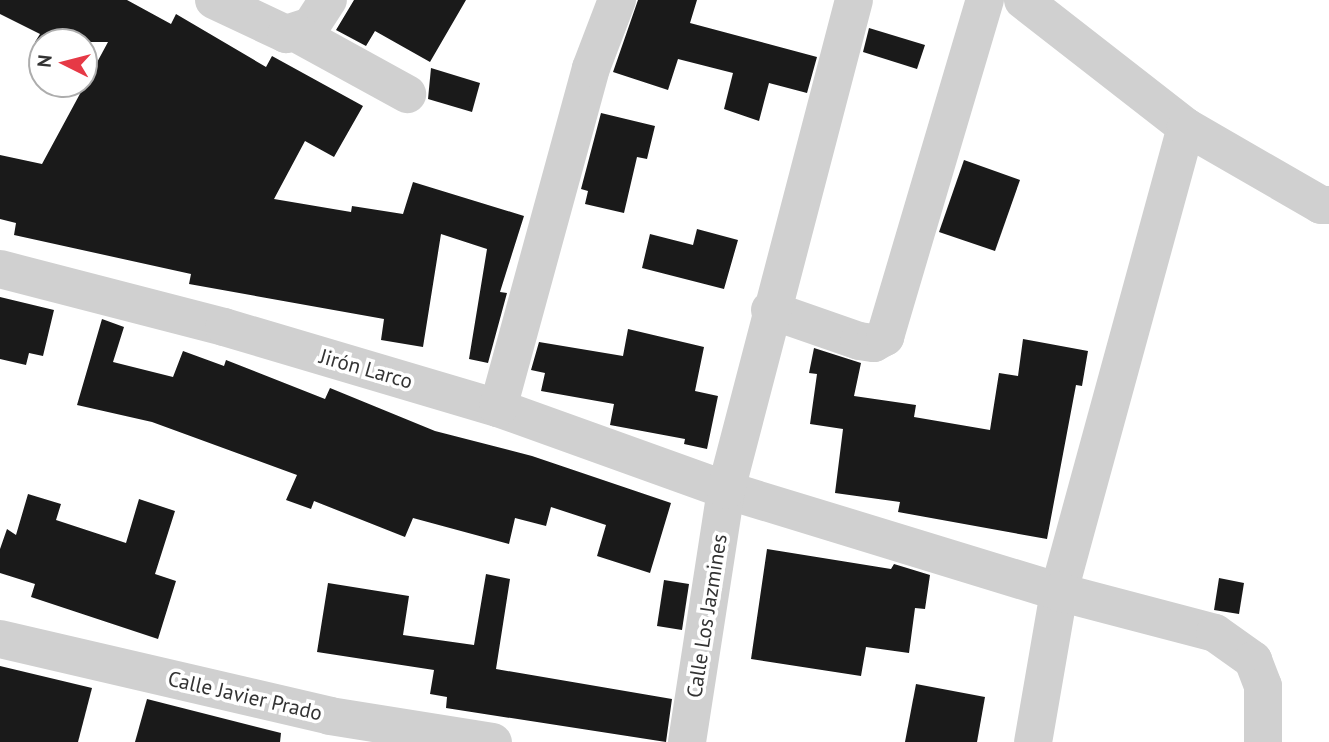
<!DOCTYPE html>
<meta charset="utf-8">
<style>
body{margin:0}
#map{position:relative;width:1329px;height:742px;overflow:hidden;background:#fff;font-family:"PT Sans",sans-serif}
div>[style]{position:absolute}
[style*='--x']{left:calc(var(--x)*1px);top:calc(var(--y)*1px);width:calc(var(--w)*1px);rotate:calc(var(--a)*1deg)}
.building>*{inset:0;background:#1a1a1a}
.minor>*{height:38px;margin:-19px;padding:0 19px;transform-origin:19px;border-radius:19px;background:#d0d0d0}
span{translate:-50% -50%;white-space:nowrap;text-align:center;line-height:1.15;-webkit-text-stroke:7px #fff;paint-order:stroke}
.street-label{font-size:21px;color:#333}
.north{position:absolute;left:28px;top:28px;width:70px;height:70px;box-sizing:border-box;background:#fff;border:2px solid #adadad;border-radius:50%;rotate:276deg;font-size:19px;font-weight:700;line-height:28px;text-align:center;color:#333}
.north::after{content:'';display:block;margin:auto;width:24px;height:32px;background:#e63946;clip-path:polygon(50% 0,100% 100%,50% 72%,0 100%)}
</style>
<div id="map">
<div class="building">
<i style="clip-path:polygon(0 0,127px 0,171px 24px,176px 14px,266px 67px,272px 56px,363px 106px,334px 157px,305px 141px,274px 199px,351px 212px,352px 206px,403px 214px,413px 182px,524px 216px,500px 292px,507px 293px,488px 363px,469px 359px,487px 249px,441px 234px,423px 347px,381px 340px,384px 319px,189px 284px,191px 274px,14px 235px,16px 223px,0 219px,0 155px,42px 164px,108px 42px,35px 42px,40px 34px,0 14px)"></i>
<i style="clip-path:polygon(354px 0,466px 0,430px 62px,375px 31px,366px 46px,336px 30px)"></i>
<i style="clip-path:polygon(638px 0,697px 0,690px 23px,817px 57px,807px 93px,769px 83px,759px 121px,724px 109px,733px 73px,678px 59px,668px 90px,613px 72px)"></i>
<i style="clip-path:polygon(869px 28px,925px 45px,917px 69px,863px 52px)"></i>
<i style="clip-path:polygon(431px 68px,480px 83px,472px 112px,428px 99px)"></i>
<i style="clip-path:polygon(601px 113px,655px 126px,647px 159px,637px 157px,624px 213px,585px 204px,588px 191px,581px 189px)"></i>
<i style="clip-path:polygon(964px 160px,1020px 180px,995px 251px,939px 232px)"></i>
<i style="clip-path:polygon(697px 229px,738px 240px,724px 289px,642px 268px,650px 234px,693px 245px)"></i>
<i style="clip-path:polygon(0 297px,54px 310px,43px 356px,29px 353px,26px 365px,0 359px)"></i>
<i style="clip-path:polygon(102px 319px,124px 327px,113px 362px,173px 377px,183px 351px,224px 366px,226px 360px,325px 399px,330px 388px,435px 431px,532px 456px,671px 503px,650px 573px,597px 556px,606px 525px,551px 507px,546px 526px,515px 518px,509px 544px,413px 518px,405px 537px,314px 501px,311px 509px,286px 500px,297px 475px,152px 422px,77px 405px)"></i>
<i style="clip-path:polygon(628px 329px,704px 347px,695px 391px,718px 396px,707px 449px,684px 444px,685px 439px,610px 425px,614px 404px,541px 391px,545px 373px,531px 370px,539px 342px,623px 356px)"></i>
<i style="clip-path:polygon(1023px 339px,1088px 351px,1082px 386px,1076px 385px,1047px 539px,898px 512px,900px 502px,835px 493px,843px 429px,810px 424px,817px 374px,809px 373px,814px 348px,861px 363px,854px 396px,916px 405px,914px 417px,990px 430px,999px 373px,1018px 376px)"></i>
<i style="clip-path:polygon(28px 494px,61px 504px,56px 520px,126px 543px,139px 499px,175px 511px,155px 574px,176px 581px,158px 639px,31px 597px,35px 584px,0 573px,0 549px,7px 529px,16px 535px)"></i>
<i style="clip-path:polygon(767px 549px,891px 569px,894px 564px,930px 575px,925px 609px,915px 608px,909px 653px,866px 647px,861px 676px,751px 659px)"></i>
<i style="clip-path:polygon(486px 574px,510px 579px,496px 669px,672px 699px,666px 742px,446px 708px,447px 697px,430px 694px,434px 670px,317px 652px,328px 583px,409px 596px,403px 635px,474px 645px)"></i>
<i style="clip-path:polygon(1219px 578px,1244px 583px,1239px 614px,1214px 610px)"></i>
<i style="clip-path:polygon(664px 580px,689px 584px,682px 630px,657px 626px)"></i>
<i style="clip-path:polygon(0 666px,92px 688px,78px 742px,0 742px)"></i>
<i style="clip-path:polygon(916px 684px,985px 697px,977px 742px,905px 742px)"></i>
<i style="clip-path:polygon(147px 699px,281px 733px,280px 742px,135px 742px)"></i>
</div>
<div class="minor">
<i style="--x:214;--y:0;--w:80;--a:25.3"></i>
<i style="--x:286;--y:34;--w:26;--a:-18"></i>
<i style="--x:311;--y:26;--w:31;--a:-57"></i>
<i style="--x:1023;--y:0;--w:207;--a:37.9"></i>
<i style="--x:1186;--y:127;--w:482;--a:105.3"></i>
<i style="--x:1059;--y:592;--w:152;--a:99.8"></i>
<i style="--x:296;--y:33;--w:127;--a:28.8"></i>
<i style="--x:1186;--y:127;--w:156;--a:30"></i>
<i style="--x:1321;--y:205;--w:8;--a:0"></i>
<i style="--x:0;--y:269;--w:231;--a:14.5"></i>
<i style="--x:224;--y:327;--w:286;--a:16.5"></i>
<i style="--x:498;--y:408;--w:242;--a:19.8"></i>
<i style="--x:726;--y:490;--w:348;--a:17"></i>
<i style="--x:1059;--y:592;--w:161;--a:14.7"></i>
<i style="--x:1215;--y:633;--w:47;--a:35.4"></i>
<i style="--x:1253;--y:660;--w:28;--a:69"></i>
<i style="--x:1263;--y:686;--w:56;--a:90"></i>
<i style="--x:770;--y:310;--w:94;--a:19.2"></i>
<i style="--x:859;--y:341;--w:15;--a:8"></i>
<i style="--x:874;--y:343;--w:13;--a:-29"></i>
<i style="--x:885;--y:337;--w:352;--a:-73.5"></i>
<i style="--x:498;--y:408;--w:352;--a:-74.7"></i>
<i style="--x:591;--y:68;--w:73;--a:-69.1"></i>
<i style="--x:0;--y:639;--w:339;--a:13.1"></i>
<i style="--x:330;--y:716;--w:165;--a:9.1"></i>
<i style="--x:687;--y:742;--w:255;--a:-81.2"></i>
<i style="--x:726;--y:490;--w:506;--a:-75.36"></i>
</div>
<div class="street-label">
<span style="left:366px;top:369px;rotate:16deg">Jirón Larco</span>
<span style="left:707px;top:616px;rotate:-81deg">Calle Los Jazmines</span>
<span style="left:245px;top:696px;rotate:13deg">Calle Javier Prado</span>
</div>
<div class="north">N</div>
</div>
